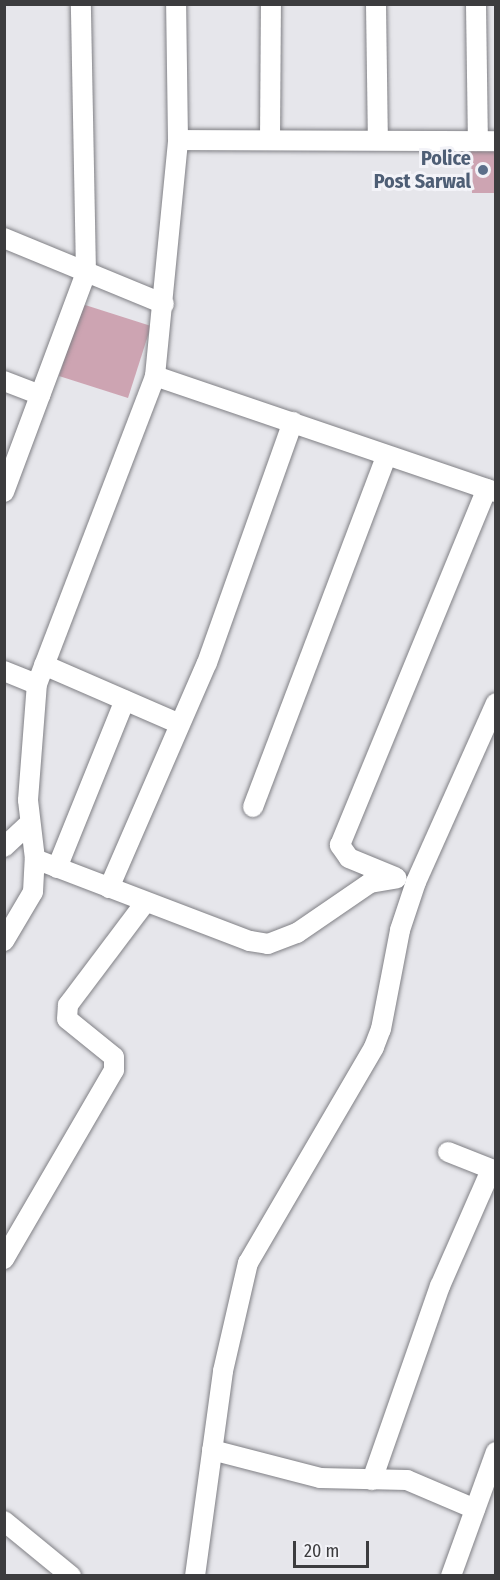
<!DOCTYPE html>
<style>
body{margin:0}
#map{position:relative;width:500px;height:1580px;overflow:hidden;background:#e6e6eb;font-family:"Fira Sans Condensed",sans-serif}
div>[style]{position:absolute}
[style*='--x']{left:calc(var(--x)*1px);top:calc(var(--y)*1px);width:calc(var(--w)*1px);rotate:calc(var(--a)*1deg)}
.building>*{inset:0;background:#cda4b2}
.roads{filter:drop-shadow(0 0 2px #808085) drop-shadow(0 0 2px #808085)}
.minor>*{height:20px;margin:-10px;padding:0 10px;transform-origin:10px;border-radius:10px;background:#fff}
.dots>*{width:16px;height:16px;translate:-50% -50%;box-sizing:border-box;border:3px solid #f3f3f8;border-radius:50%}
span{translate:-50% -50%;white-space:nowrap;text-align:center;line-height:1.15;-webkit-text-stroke:6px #f3f3f8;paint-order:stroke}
.service-label{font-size:20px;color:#4e5e75;font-weight:700}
.right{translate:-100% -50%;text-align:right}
.frame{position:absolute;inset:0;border:6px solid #3c3c3e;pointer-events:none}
.scale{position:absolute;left:293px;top:1541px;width:76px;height:27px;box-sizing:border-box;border:3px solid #3c3c3e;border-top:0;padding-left:8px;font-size:18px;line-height:21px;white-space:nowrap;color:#3c3c3e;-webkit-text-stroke:4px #f3f3f8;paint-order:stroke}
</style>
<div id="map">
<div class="building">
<i style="clip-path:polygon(471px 148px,496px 148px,496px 193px,472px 193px)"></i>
<i style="clip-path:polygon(82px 304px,151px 326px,128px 398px,59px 376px)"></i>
</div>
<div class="roads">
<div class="minor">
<i style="--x:376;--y:4;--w:136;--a:89.2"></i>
<i style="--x:476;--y:4;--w:137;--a:89.2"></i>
<i style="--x:178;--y:140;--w:318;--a:0.2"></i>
<i style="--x:270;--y:140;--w:136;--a:-89.6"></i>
<i style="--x:4;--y:238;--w:173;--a:22.4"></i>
<i style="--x:155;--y:376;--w:360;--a:18.8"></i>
<i style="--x:4;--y:381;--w:39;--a:21"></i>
<i style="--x:4;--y:492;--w:234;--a:-69.5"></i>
<i style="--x:86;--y:273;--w:269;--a:-91.1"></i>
<i style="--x:44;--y:665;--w:148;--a:23.5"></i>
<i style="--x:4;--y:671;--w:35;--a:22"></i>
<i style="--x:253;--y:807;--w:375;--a:-69.2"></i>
<i style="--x:4;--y:847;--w:34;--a:-43"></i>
<i style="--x:35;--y:859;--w:230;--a:20.9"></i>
<i style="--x:250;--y:941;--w:18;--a:9"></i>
<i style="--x:268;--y:944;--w:31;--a:-21"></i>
<i style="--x:297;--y:933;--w:88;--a:-34.4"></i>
<i style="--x:370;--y:883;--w:27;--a:-10"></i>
<i style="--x:57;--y:868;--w:181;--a:-68"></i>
<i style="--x:395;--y:877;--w:50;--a:-157.6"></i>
<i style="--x:349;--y:858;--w:16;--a:-125"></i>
<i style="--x:340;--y:845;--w:385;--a:-67.6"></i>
<i style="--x:109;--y:888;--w:245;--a:-66.5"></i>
<i style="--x:207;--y:663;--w:256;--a:-70.4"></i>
<i style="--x:4;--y:941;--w:57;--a:-59.4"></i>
<i style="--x:33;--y:892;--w:33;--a:-87"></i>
<i style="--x:35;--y:859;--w:59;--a:-96.8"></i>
<i style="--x:28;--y:800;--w:116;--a:-85.6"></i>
<i style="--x:37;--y:684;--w:330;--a:-69"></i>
<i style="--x:155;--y:376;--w:237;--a:-84.4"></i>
<i style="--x:178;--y:140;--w:136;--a:-90.8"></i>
<i style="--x:448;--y:1152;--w:52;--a:21.6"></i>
<i style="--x:4;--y:1259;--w:219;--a:-59.8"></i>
<i style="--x:114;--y:1070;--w:13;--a:-90"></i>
<i style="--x:114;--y:1057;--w:60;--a:-141"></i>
<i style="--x:67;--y:1019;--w:14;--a:-86"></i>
<i style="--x:68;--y:1005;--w:128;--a:-53"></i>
<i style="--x:212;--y:1450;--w:112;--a:14.5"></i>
<i style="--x:320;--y:1478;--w:87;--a:1.3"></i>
<i style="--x:407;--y:1480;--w:74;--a:23.1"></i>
<i style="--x:372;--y:1480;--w:206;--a:-70.7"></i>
<i style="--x:440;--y:1286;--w:127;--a:-66.3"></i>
<i style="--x:4;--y:1521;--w:87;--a:39.4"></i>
<i style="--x:195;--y:1576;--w:207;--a:-82.2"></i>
<i style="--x:223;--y:1371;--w:111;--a:-77"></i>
<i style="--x:248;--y:1263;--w:250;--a:-59.7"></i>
<i style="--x:374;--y:1047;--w:19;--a:-69"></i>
<i style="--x:381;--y:1029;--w:101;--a:-79.1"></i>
<i style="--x:400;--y:930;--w:51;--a:-71.6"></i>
<i style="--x:416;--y:882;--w:196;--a:-65.9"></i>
<i style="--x:451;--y:1576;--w:132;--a:-70.1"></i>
</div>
</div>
<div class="dots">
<i style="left:483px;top:170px;background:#5c6f8a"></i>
</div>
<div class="service-label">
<span class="right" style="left:471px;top:170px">Police<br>Post Sarwal</span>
</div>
<div class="frame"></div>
<div class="scale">20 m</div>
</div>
